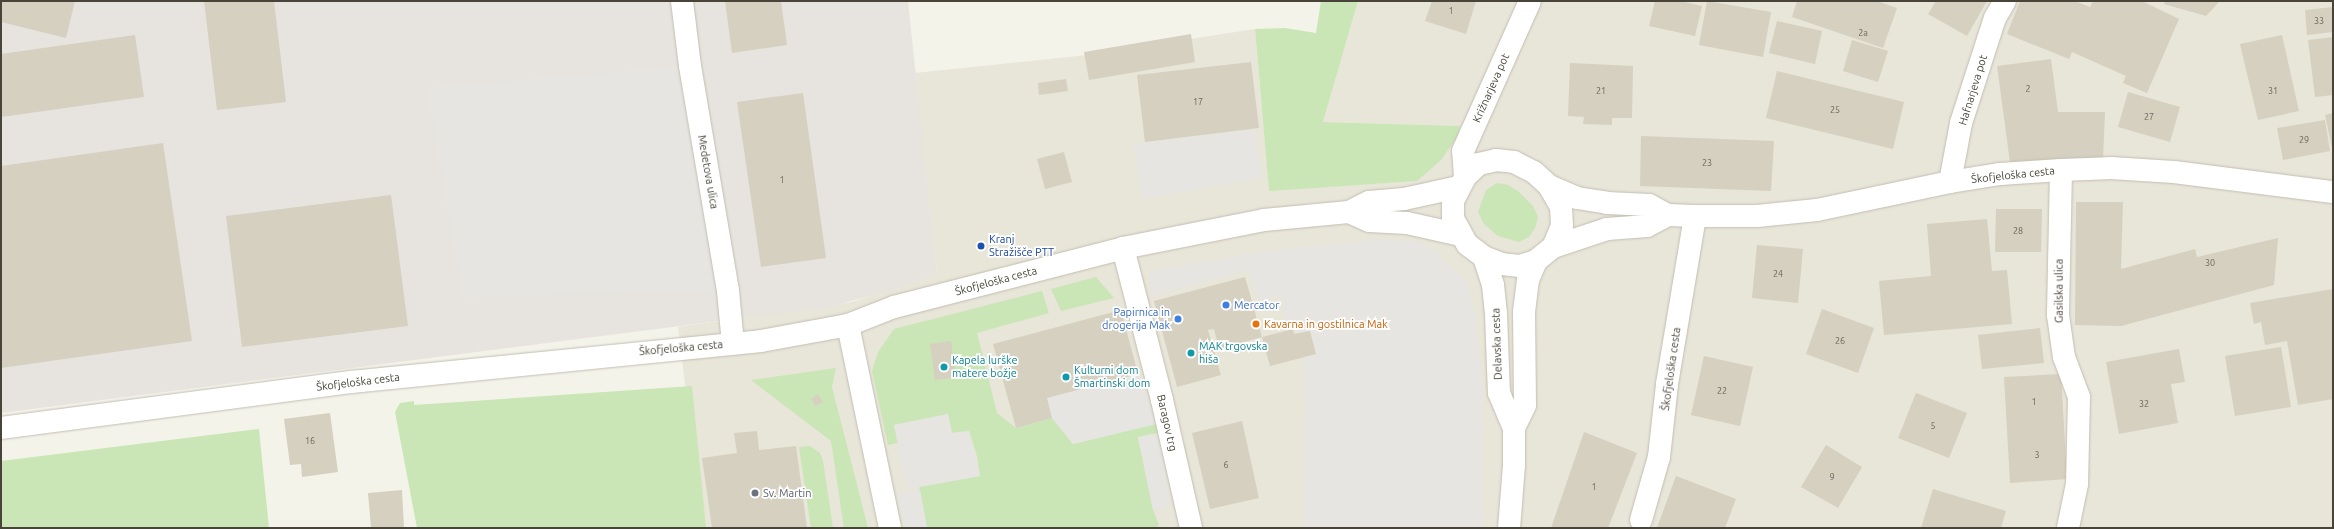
<!DOCTYPE html>
<meta charset="utf-8">
<style>
body{margin:0}
#map{position:relative;width:2334px;height:529px;overflow:hidden;background:#f4f3ea;font-family:Ubuntu,sans-serif}
div>[style]{position:absolute}
[style*='--x']{left:calc(var(--x)*1px);top:calc(var(--y)*1px);width:calc(var(--w)*1px);rotate:calc(var(--a)*1deg)}
.residential>*{inset:0;background:#e8e5d9}
.industrial>*{inset:0;background:#e7e4df}
.green>*{inset:0;background:#cae6b6}
.parking>*{inset:0;background:#e6e5e1}
.building>*{inset:0;background:#d5d0c0}
.roads{filter:drop-shadow(0 0 1px #c2beb0) drop-shadow(0 0 1px #c2beb0)}
.minor>*{height:22px;margin:-11px;padding:0 11px;transform-origin:11px;border-radius:11px;background:#fff}
.dots>*{width:11px;height:11px;translate:-50% -50%;box-sizing:border-box;border:2px solid #fff;border-radius:50%}
span{translate:-50% -50%;white-space:nowrap;text-align:center;line-height:1.15;-webkit-text-stroke:3.5px #fff;paint-order:stroke}
.number-label{font-size:9px;color:#6b675b}
.number-label span{-webkit-text-stroke-width:0}
.street-label{font-size:11px;color:#484439}
.transit-label{font-size:11px;color:#164399}
.left{translate:0 -50%;text-align:left}
.shop-label{font-size:11px;color:#366cbe}
.right{translate:-100% -50%;text-align:right}
.food-label{font-size:11px;color:#c56008}
.culture-label{font-size:11px;color:#0d838f}
.worship-label{font-size:11px;color:#5b616d}
.frame{position:absolute;inset:0;border:2px solid #484439;pointer-events:none}
</style>
<div id="map">
<div class="residential">
<i style="clip-path:polygon(1358px 1px,2333px 1px,2333px 528px,703px 528px,678px 327px,852px 302px,937px 273px,915px 73px,1087px 55px,1255px 29px,1269px 190px,1417px 181px,1460px 126px,1323px 122px)"></i>
</div>
<div class="industrial">
<i style="clip-path:polygon(1px 1px,908px 1px,937px 273px,895px 289px,829px 307px,1px 413px)"></i>
</div>
<div class="green">
<i style="clip-path:polygon(1321px 1px,1358px 1px,1323px 122px,1460px 126px,1457px 137px,1441px 160px,1417px 181px,1269px 191px,1255px 29px,1285px 28px,1316px 33px)"></i>
<i style="clip-path:polygon(1497px 183px,1508px 185px,1518px 191px,1533px 206px,1538px 217px,1535px 228px,1529px 237px,1519px 242px,1498px 236px,1484px 224px,1478px 212px,1486px 190px)"></i>
<i style="clip-path:polygon(1096px 277px,1114px 298px,1061px 311px,1051px 289px)"></i>
<i style="clip-path:polygon(1042px 291px,1049px 313px,977px 333px,997px 413px,1016px 428px,1052px 418px,1073px 444px,1156px 424px,1158px 433px,1138px 437px,1153px 510px,1159px 525px,1157px 528px,927px 528px,919px 487px,980px 476px,977px 456px,969px 431px,952px 433px,948px 414px,894px 425px,898px 443px,888px 445px,872px 371px,878px 352px,894px 329px)"></i>
<i style="clip-path:polygon(836px 368px,832px 387px,868px 528px,844px 528px,831px 441px,751px 380px)"></i>
<i style="clip-path:polygon(692px 386px,706px 528px,417px 528px,395px 412px,400px 403px,414px 401px,414px 405px)"></i>
<i style="clip-path:polygon(259px 429px,269px 528px,1px 528px,1px 461px)"></i>
<i style="clip-path:polygon(810px 446px,820px 453px,823px 461px,833px 528px,811px 528px,799px 447px)"></i>
</div>
<div class="parking">
<i style="clip-path:polygon(690px 66px,728px 291px,463px 297px,427px 88px)"></i>
<i style="clip-path:polygon(1254px 129px,1261px 178px,1142px 199px,1134px 144px)"></i>
<i style="clip-path:polygon(1378px 240px,1415px 241px,1431px 248px,1464px 279px,1475px 314px,1482px 386px,1482px 528px,1303px 528px,1305px 356px,1316px 353px,1310px 331px,1298px 333px,1293px 320px,1288px 322px,1280px 296px,1259px 301px,1248px 270px,1151px 296px,1149px 271px,1275px 250px)"></i>
<i style="clip-path:polygon(1138px 374px,1156px 424px,1073px 444px,1052px 418px,1047px 398px)"></i>
<i style="clip-path:polygon(948px 414px,952px 433px,969px 431px,980px 476px,907px 489px,894px 425px)"></i>
<i style="clip-path:polygon(1158px 433px,1171px 506px,1153px 510px,1138px 437px)"></i>
<i style="clip-path:polygon(920px 490px,927px 528px,905px 528px,898px 494px)"></i>
</div>
<div class="building">
<i style="clip-path:polygon(1px 1px,75px 1px,66px 38px,1px 22px)"></i>
<i style="clip-path:polygon(204px 1px,274px 1px,286px 102px,217px 110px)"></i>
<i style="clip-path:polygon(725px 1px,781px 1px,787px 45px,732px 53px)"></i>
<i style="clip-path:polygon(1432px 1px,1476px 1px,1466px 34px,1425px 21px)"></i>
<i style="clip-path:polygon(1655px 1px,1680px 1px,1702px 6px,1695px 36px,1649px 26px)"></i>
<i style="clip-path:polygon(1707px 1px,1771px 12px,1763px 57px,1699px 45px)"></i>
<i style="clip-path:polygon(1797px 1px,1877px 1px,1897px 8px,1883px 48px,1792px 17px)"></i>
<i style="clip-path:polygon(1936px 1px,1987px 1px,1967px 36px,1928px 14px)"></i>
<i style="clip-path:polygon(2020px 1px,2075px 1px,2090px 7px,2093px 1px,2142px 1px,2179px 19px,2147px 93px,2123px 83px,2126px 76px,2072px 52px,2069px 59px,2007px 34px)"></i>
<i style="clip-path:polygon(2165px 1px,2220px 1px,2206px 16px,2164px 4px)"></i>
<i style="clip-path:polygon(2333px 7px,2333px 32px,2307px 35px,2305px 10px)"></i>
<i style="clip-path:polygon(1777px 21px,1822px 31px,1815px 64px,1769px 53px)"></i>
<i style="clip-path:polygon(1191px 34px,1195px 62px,1089px 80px,1084px 52px)"></i>
<i style="clip-path:polygon(135px 35px,144px 97px,1px 117px,1px 54px)"></i>
<i style="clip-path:polygon(2282px 35px,2299px 111px,2258px 120px,2240px 44px)"></i>
<i style="clip-path:polygon(2333px 37px,2333px 95px,2315px 97px,2308px 40px)"></i>
<i style="clip-path:polygon(1852px 40px,1888px 51px,1878px 82px,1843px 71px)"></i>
<i style="clip-path:polygon(2051px 59px,2058px 112px,2105px 112px,2103px 160px,2010px 162px,1997px 66px)"></i>
<i style="clip-path:polygon(1251px 62px,1259px 128px,1145px 142px,1137px 75px)"></i>
<i style="clip-path:polygon(1570px 63px,1633px 66px,1632px 118px,1612px 118px,1612px 125px,1583px 124px,1584px 117px,1568px 116px)"></i>
<i style="clip-path:polygon(1777px 71px,1904px 102px,1893px 149px,1766px 118px)"></i>
<i style="clip-path:polygon(1066px 79px,1068px 91px,1039px 95px,1038px 83px)"></i>
<i style="clip-path:polygon(2128px 92px,2180px 107px,2170px 142px,2118px 127px)"></i>
<i style="clip-path:polygon(803px 93px,826px 258px,761px 267px,737px 102px)"></i>
<i style="clip-path:polygon(2333px 113px,2333px 148px,2332px 148px,2325px 115px)"></i>
<i style="clip-path:polygon(2325px 120px,2330px 151px,2283px 160px,2277px 128px)"></i>
<i style="clip-path:polygon(1641px 136px,1774px 141px,1771px 191px,1640px 186px)"></i>
<i style="clip-path:polygon(163px 143px,192px 341px,1px 368px,1px 166px)"></i>
<i style="clip-path:polygon(1064px 152px,1072px 182px,1045px 189px,1037px 159px)"></i>
<i style="clip-path:polygon(391px 195px,408px 326px,242px 347px,226px 216px)"></i>
<i style="clip-path:polygon(2076px 202px,2123px 202px,2121px 269px,2195px 249px,2197px 257px,2278px 238px,2274px 285px,2121px 326px,2075px 325px)"></i>
<i style="clip-path:polygon(1996px 209px,2042px 209px,2041px 252px,1995px 252px)"></i>
<i style="clip-path:polygon(1987px 219px,1992px 271px,2007px 270px,2012px 324px,1884px 335px,1879px 281px,1931px 276px,1927px 224px)"></i>
<i style="clip-path:polygon(1757px 245px,1803px 249px,1798px 303px,1752px 298px)"></i>
<i style="clip-path:polygon(1245px 277px,1262px 337px,1219px 349px,1214px 329px,1208px 330px,1221px 375px,1177px 387px,1154px 301px)"></i>
<i style="clip-path:polygon(2333px 289px,2333px 399px,2298px 405px,2287px 341px,2265px 345px,2261px 322px,2254px 324px,2250px 303px)"></i>
<i style="clip-path:polygon(1822px 309px,1874px 328px,1858px 373px,1806px 354px)"></i>
<i style="clip-path:polygon(1121px 310px,1138px 374px,1047px 398px,1052px 418px,1016px 428px,993px 344px)"></i>
<i style="clip-path:polygon(2040px 328px,2044px 363px,1982px 369px,1978px 335px)"></i>
<i style="clip-path:polygon(1293px 329px,1294px 334px,1310px 331px,1316px 354px,1270px 366px,1262px 337px)"></i>
<i style="clip-path:polygon(951px 341px,956px 378px,935px 380px,930px 344px)"></i>
<i style="clip-path:polygon(2281px 347px,2291px 407px,2235px 416px,2225px 356px)"></i>
<i style="clip-path:polygon(2179px 349px,2185px 382px,2171px 384px,2178px 423px,2119px 434px,2106px 362px)"></i>
<i style="clip-path:polygon(1704px 356px,1753px 367px,1740px 426px,1691px 415px)"></i>
<i style="clip-path:polygon(2061px 374px,2067px 479px,2010px 483px,2004px 377px)"></i>
<i style="clip-path:polygon(1916px 393px,1967px 413px,1949px 458px,1898px 438px)"></i>
<i style="clip-path:polygon(818px 394px,823px 402px,815px 406px,811px 399px)"></i>
<i style="clip-path:polygon(330px 413px,338px 472px,302px 477px,301px 464px,290px 465px,284px 419px)"></i>
<i style="clip-path:polygon(1242px 421px,1259px 498px,1210px 509px,1192px 433px)"></i>
<i style="clip-path:polygon(757px 431px,759px 450px,796px 446px,807px 528px,712px 528px,702px 458px,737px 453px,734px 433px)"></i>
<i style="clip-path:polygon(1584px 432px,1637px 453px,1608px 528px,1551px 528px)"></i>
<i style="clip-path:polygon(1826px 445px,1862px 467px,1838px 508px,1801px 487px)"></i>
<i style="clip-path:polygon(1676px 476px,1736px 499px,1725px 528px,1657px 528px)"></i>
<i style="clip-path:polygon(1933px 489px,2006px 511px,2001px 528px,1921px 528px)"></i>
<i style="clip-path:polygon(402px 490px,404px 528px,371px 528px,368px 493px)"></i>
</div>
<div class="roads">
<div class="minor">
<i style="--x:682;--y:1;--w:65;--a:83"></i>
<i style="--x:690;--y:66;--w:228;--a:80.4"></i>
<i style="--x:728;--y:291;--w:53;--a:84.6"></i>
<i style="--x:2061;--y:170;--w:145;--a:91.2"></i>
<i style="--x:2058;--y:315;--w:42;--a:81.9"></i>
<i style="--x:2064;--y:357;--w:43;--a:69.4"></i>
<i style="--x:2079;--y:397;--w:87;--a:91.3"></i>
<i style="--x:2077;--y:484;--w:45;--a:101.6"></i>
<i style="--x:1465;--y:177;--w:26;--a:-94"></i>
<i style="--x:1463;--y:151;--w:164;--a:-65.9"></i>
<i style="--x:1950;--y:182;--w:60;--a:-79.4"></i>
<i style="--x:1961;--y:123;--w:110;--a:-72.1"></i>
<i style="--x:1995;--y:18;--w:20;--a:-60"></i>
<i style="--x:1549;--y:186;--w:24;--a:60"></i>
<i style="--x:1561;--y:207;--w:19;--a:87"></i>
<i style="--x:1562;--y:226;--w:23;--a:113"></i>
<i style="--x:1553;--y:247;--w:22;--a:141"></i>
<i style="--x:1536;--y:261;--w:17;--a:163"></i>
<i style="--x:1520;--y:266;--w:18;--a:-174"></i>
<i style="--x:1502;--y:264;--w:19;--a:-159"></i>
<i style="--x:1484;--y:257;--w:21;--a:-143"></i>
<i style="--x:1467;--y:244;--w:29;--a:-119"></i>
<i style="--x:1453;--y:219;--w:18;--a:-90"></i>
<i style="--x:1453;--y:201;--w:27;--a:-63"></i>
<i style="--x:1465;--y:177;--w:19;--a:-43"></i>
<i style="--x:1479;--y:164;--w:17;--a:-13"></i>
<i style="--x:1496;--y:160;--w:18;--a:6"></i>
<i style="--x:1514;--y:162;--w:22;--a:27"></i>
<i style="--x:1534;--y:172;--w:21;--a:43"></i>
<i style="--x:1549;--y:186;--w:30;--a:23"></i>
<i style="--x:1577;--y:198;--w:30;--a:9"></i>
<i style="--x:1607;--y:203;--w:42;--a:2.7"></i>
<i style="--x:1649;--y:205;--w:21;--a:28"></i>
<i style="--x:1668;--y:215;--w:27;--a:2"></i>
<i style="--x:1695;--y:216;--w:62;--a:0"></i>
<i style="--x:1757;--y:216;--w:60;--a:-5.7"></i>
<i style="--x:1817;--y:210;--w:136;--a:-11.9"></i>
<i style="--x:1950;--y:182;--w:51;--a:-9.1"></i>
<i style="--x:2000;--y:174;--w:61;--a:-3.8"></i>
<i style="--x:2061;--y:170;--w:50;--a:-2.3"></i>
<i style="--x:2111;--y:168;--w:63;--a:3.6"></i>
<i style="--x:2174;--y:172;--w:160;--a:7.2"></i>
<i style="--x:1349;--y:212;--w:22;--a:24"></i>
<i style="--x:1369;--y:221;--w:38;--a:3"></i>
<i style="--x:1407;--y:223;--w:55;--a:12.5"></i>
<i style="--x:1553;--y:247;--w:57;--a:-18.4"></i>
<i style="--x:1607;--y:229;--w:40;--a:-4.3"></i>
<i style="--x:1647;--y:226;--w:24;--a:-28"></i>
<i style="--x:1123;--y:248;--w:157;--a:75.6"></i>
<i style="--x:1162;--y:400;--w:131;--a:77.2"></i>
<i style="--x:1484;--y:257;--w:29;--a:72"></i>
<i style="--x:1493;--y:285;--w:28;--a:84"></i>
<i style="--x:1496;--y:313;--w:80;--a:87.9"></i>
<i style="--x:1499;--y:393;--w:38;--a:67"></i>
<i style="--x:1514;--y:428;--w:37;--a:90"></i>
<i style="--x:1514;--y:465;--w:63;--a:94.5"></i>
<i style="--x:848;--y:325;--w:207;--a:78.3"></i>
<i style="--x:1;--y:428;--w:353;--a:-7.5"></i>
<i style="--x:351;--y:382;--w:412;--a:-5.7"></i>
<i style="--x:761;--y:341;--w:88;--a:-10.4"></i>
<i style="--x:848;--y:325;--w:49;--a:-21.4"></i>
<i style="--x:894;--y:307;--w:236;--a:-14.4"></i>
<i style="--x:1123;--y:248;--w:144;--a:-11.2"></i>
<i style="--x:1264;--y:220;--w:85;--a:-5.4"></i>
<i style="--x:1349;--y:212;--w:22;--a:-27"></i>
<i style="--x:1369;--y:202;--w:35;--a:-5"></i>
<i style="--x:1404;--y:199;--w:56;--a:-12.3"></i>
<i style="--x:1514;--y:428;--w:25;--a:-64"></i>
<i style="--x:1525;--y:405;--w:93;--a:-90.6"></i>
<i style="--x:1524;--y:312;--w:32;--a:-83"></i>
<i style="--x:1528;--y:280;--w:21;--a:-67"></i>
<i style="--x:1641;--y:520;--w:66;--a:-74.1"></i>
<i style="--x:1659;--y:457;--w:73;--a:-83.7"></i>
<i style="--x:1667;--y:384;--w:170;--a:-80.5"></i>
</div>
</div>
<div class="dots">
<i style="left:981px;top:246px;background:#1a4fb4"></i>
<i style="left:1226px;top:305px;background:#3f7fe0"></i>
<i style="left:1178px;top:319px;background:#3f7fe0"></i>
<i style="left:1256px;top:324px;background:#e8710a"></i>
<i style="left:1191px;top:353px;background:#0f9aa8"></i>
<i style="left:944px;top:367px;background:#0f9aa8"></i>
<i style="left:1066px;top:377px;background:#0f9aa8"></i>
<i style="left:755px;top:493px;background:#6b7280"></i>
</div>
<div class="number-label">
<span style="left:1451px;top:11px">1</span>
<span style="left:2319px;top:21px">33</span>
<span style="left:1863px;top:33px">2a</span>
<span style="left:2028px;top:89px">2</span>
<span style="left:1601px;top:91px">21</span>
<span style="left:2273px;top:91px">31</span>
<span style="left:1198px;top:102px">17</span>
<span style="left:1835px;top:110px">25</span>
<span style="left:2149px;top:117px">27</span>
<span style="left:2304px;top:140px">29</span>
<span style="left:1707px;top:163px">23</span>
<span style="left:782px;top:180px">1</span>
<span style="left:2018px;top:231px">28</span>
<span style="left:2210px;top:263px">30</span>
<span style="left:1778px;top:274px">24</span>
<span style="left:1840px;top:341px">26</span>
<span style="left:1722px;top:391px">22</span>
<span style="left:2034px;top:402px">1</span>
<span style="left:2144px;top:404px">32</span>
<span style="left:1933px;top:426px">5</span>
<span style="left:310px;top:441px">16</span>
<span style="left:2037px;top:455px">3</span>
<span style="left:1226px;top:465px">6</span>
<span style="left:1832px;top:477px">9</span>
<span style="left:1594px;top:487px">1</span>
</div>
<div class="street-label">
<span style="left:1491px;top:88px;rotate:-66deg">Križnarjeva pot</span>
<span style="left:1973px;top:90px;rotate:-73deg">Hafnarjeva pot</span>
<span style="left:708px;top:172px;rotate:80deg">Medetova ulica</span>
<span style="left:2013px;top:175px;rotate:-6deg">Škofjeloška cesta</span>
<span style="left:996px;top:281px;rotate:-15deg">Škofjeloška cesta</span>
<span style="left:2059px;top:291px;rotate:-90deg">Gasilska ulica</span>
<span style="left:1497px;top:344px;rotate:-92deg">Delavska cesta</span>
<span style="left:681px;top:348px;rotate:-5deg">Škofjeloška cesta</span>
<span style="left:1671px;top:369px;rotate:-82deg">Škofjeloška cesta</span>
<span style="left:358px;top:382px;rotate:-7deg">Škofjeloška cesta</span>
<span style="left:1167px;top:423px;rotate:77deg">Baragov trg</span>
</div>
<div class="transit-label">
<span class="left" style="left:989px;top:246px">Kranj<br>Stražišče PTT</span>
</div>
<div class="shop-label">
<span class="left" style="left:1234px;top:305px">Mercator</span>
<span class="right" style="left:1170px;top:319px">Papirnica in<br>drogerija Mak</span>
</div>
<div class="food-label">
<span class="left" style="left:1264px;top:324px">Kavarna in gostilnica Mak</span>
</div>
<div class="culture-label">
<span class="left" style="left:1199px;top:353px">MAK trgovska<br>hiša</span>
<span class="left" style="left:952px;top:367px">Kapela lurške<br>matere božje</span>
<span class="left" style="left:1074px;top:377px">Kulturni dom<br>Šmartinski dom</span>
</div>
<div class="worship-label">
<span class="left" style="left:763px;top:493px">Sv. Martin</span>
</div>
<div class="frame"></div>
</div>
